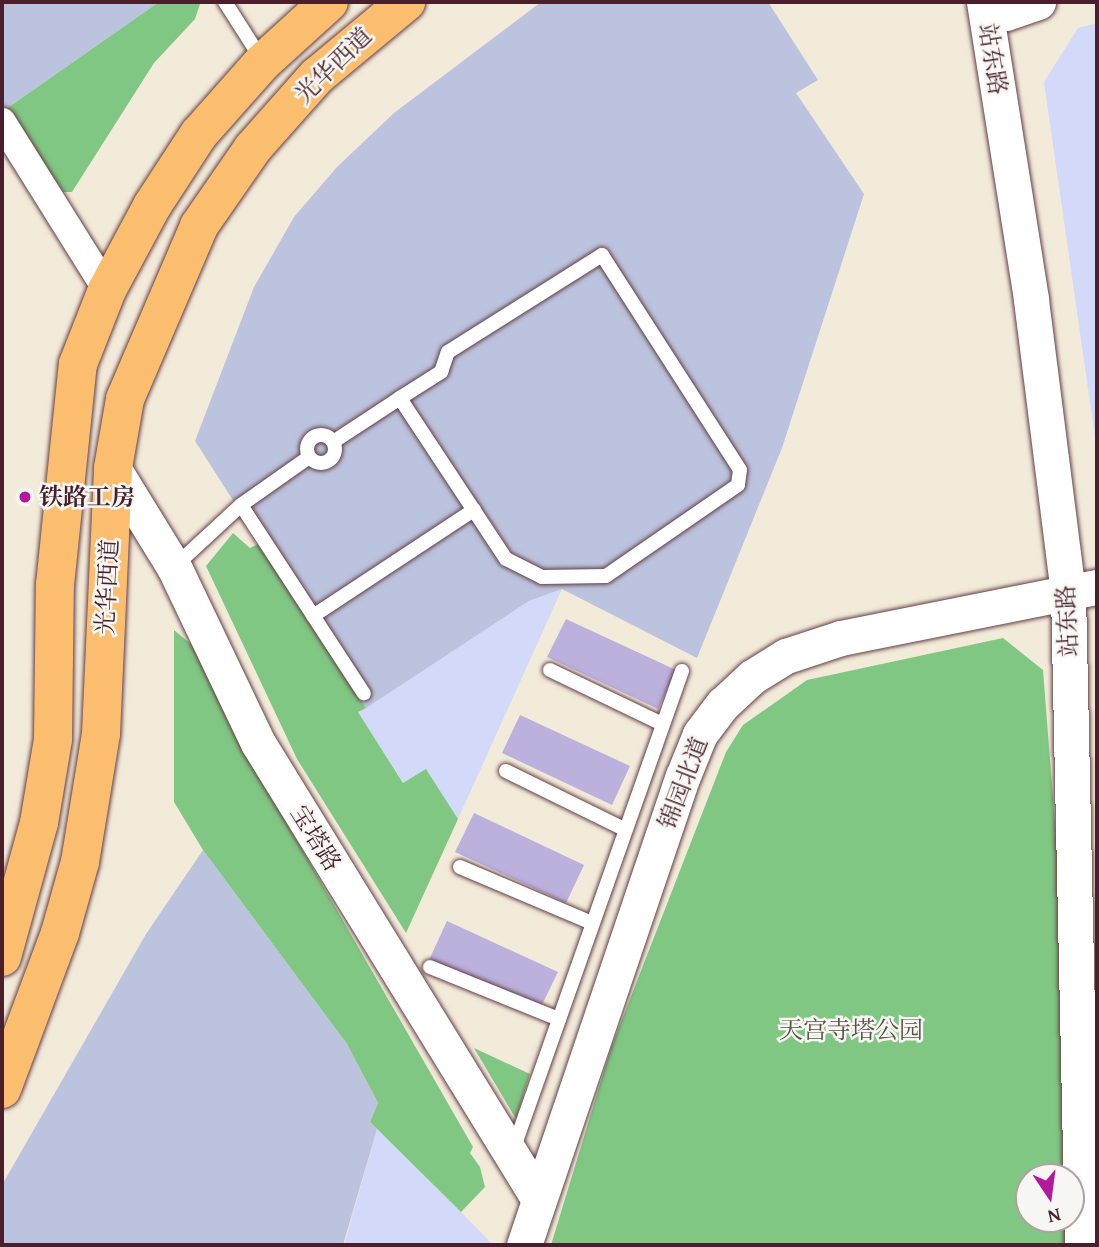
<!DOCTYPE html>
<meta charset="utf-8">
<style>
body{margin:0}
#map{position:relative;width:1099px;height:1247px;overflow:hidden;background:#f3ebda;font-family:"Gentium Book Plus","Noto Serif SC",serif}
div>[style]{position:absolute}
[style*='--x']{left:calc(var(--x)*1px);top:calc(var(--y)*1px);width:calc(var(--w)*1px);rotate:calc(var(--a)*1deg)}
.built>*{inset:0;background:#d2d9f9}
.industrial>*{inset:0;background:#bcc3de}
.green>*{inset:0;background:#80c783}
.building>*{inset:0;background:#bcb0dd}
.roads{filter:drop-shadow(0 0 2px #633e45) drop-shadow(0 0 2px #633e45)}
.service>*{height:14px;margin:-7px;padding:0 7px;transform-origin:7px;border-radius:7px;background:#fff}
.service>.ring{margin:-7px;padding:0;box-sizing:content-box;background:none;border:14px solid #fff;border-radius:50%}
.minor>*{height:28px;margin:-14px;padding:0 14px;transform-origin:14px;border-radius:14px;background:#fff}
.tertiary>*{height:35px;margin:-17.5px;padding:0 17.5px;transform-origin:17.5px;border-radius:17.5px;background:#fff}
.primary>*{height:38px;margin:-19px;padding:0 19px;transform-origin:19px;border-radius:19px;background:#fbbd6e}
.dots>*{width:19px;height:19px;translate:-50% -50%;box-sizing:border-box;border:4px solid #f6f6f2;border-radius:50%}
span{translate:-50% -50%;white-space:nowrap;text-align:center;line-height:1.15;-webkit-text-stroke:5px #f6f6f2;paint-order:stroke}
.street-label{font-size:24px;color:#4a1f2b}
.poi-label{font-size:24px;color:#4a1f2b;font-weight:700}
.left{translate:0 -50%;text-align:left}
.park-label{font-size:24px;color:#5a5145}
.frame{position:absolute;inset:0;border:4px solid #4a1f2b;pointer-events:none}
.north{position:absolute;left:1015px;top:1163px;width:70px;height:70px;box-sizing:border-box;background:#f6f6f2;border:2px solid #b1a0a2;border-radius:50%;rotate:167deg;font-size:19px;font-weight:700;line-height:28px;text-align:center;color:#4a1f2b}
.north::after{content:'';display:block;margin:auto;width:24px;height:32px;background:#b5179e;clip-path:polygon(50% 0,100% 100%,50% 72%,0 100%)}
</style>
<div id="map">
<div class="built">
<i style="clip-path:polygon(1097px 23px,1097px 451px,1044px 82px,1078px 28px)"></i>
<i style="clip-path:polygon(562px 589px,458px 819px,427px 770px,404px 784px,358px 712px,529px 601px)"></i>
<i style="clip-path:polygon(377px 1129px,461px 1212px,493px 1245px,344px 1245px)"></i>
</div>
<div class="industrial">
<i style="clip-path:polygon(2px 2px,159px 2px,6px 109px,2px 102px)"></i>
<i style="clip-path:polygon(541px 2px,768px 2px,818px 80px,796px 93px,864px 194px,782px 448px,697px 658px,562px 589px,529px 601px,366px 708px,195px 441px,254px 287px,294px 217px,337px 167px,394px 113px)"></i>
<i style="clip-path:polygon(203px 850px,347px 1044px,378px 1103px,370px 1122px,377px 1129px,343px 1245px,2px 1245px,2px 1185px,146px 934px)"></i>
</div>
<div class="green">
<i style="clip-path:polygon(159px 2px,200px 4px,195px 19px,154px 63px,72px 192px,63px 192px,6px 109px)"></i>
<i style="clip-path:polygon(233px 533px,250px 548px,260px 543px,366px 708px,358px 712px,403px 783px,426px 769px,458px 819px,406px 933px,297px 759px,206px 566px)"></i>
<i style="clip-path:polygon(174px 630px,192px 645px,264px 783px,473px 1147px,470px 1153px,480px 1167px,485px 1187px,461px 1212px,370px 1122px,378px 1103px,347px 1044px,203px 850px,174px 802px)"></i>
<i style="clip-path:polygon(1003px 638px,1043px 670px,1063px 926px,1068px 1177px,1029px 1177px,1029px 1219px,1067px 1219px,1066px 1245px,551px 1245px,611px 1048px,726px 752px,743px 725px,807px 680px)"></i>
<i style="clip-path:polygon(474px 1048px,530px 1074px,516px 1119px)"></i>
</div>
<div class="building">
<i style="clip-path:polygon(566px 619px,676px 670px,658px 709px,547px 657px)"></i>
<i style="clip-path:polygon(520px 715px,630px 766px,612px 805px,502px 753px)"></i>
<i style="clip-path:polygon(474px 813px,584px 865px,566px 903px,455px 852px)"></i>
<i style="clip-path:polygon(447px 921px,558px 972px,539px 1011px,429px 960px)"></i>
</div>
<div class="roads">
<div class="service">
<i style="--x:225;--y:2;--w:69;--a:57.5"></i>
<i class="ring" style="left:307px;top:435px;width:14px;height:14px"></i>
<i style="--x:333;--y:442;--w:80;--a:-33.3"></i>
<i style="--x:400;--y:398;--w:49;--a:-32.4"></i>
<i style="--x:441;--y:372;--w:21;--a:-71"></i>
<i style="--x:448;--y:352;--w:182;--a:-32.2"></i>
<i style="--x:602;--y:255;--w:255;--a:57.3"></i>
<i style="--x:740;--y:470;--w:15;--a:98"></i>
<i style="--x:738;--y:485;--w:160;--a:145.4"></i>
<i style="--x:606;--y:576;--w:64;--a:179.1"></i>
<i style="--x:542;--y:577;--w:40;--a:-153.4"></i>
<i style="--x:506;--y:559;--w:193;--a:-123.4"></i>
<i style="--x:241;--y:505;--w:225;--a:56.9"></i>
<i style="--x:175;--y:566;--w:90;--a:-42.7"></i>
<i style="--x:241;--y:505;--w:83;--a:-35.2"></i>
<i style="--x:313;--y:616;--w:193;--a:-33.4"></i>
<i style="--x:550;--y:670;--w:124;--a:25.7"></i>
<i style="--x:506;--y:771;--w:131;--a:26.2"></i>
<i style="--x:460;--y:867;--w:143;--a:23"></i>
<i style="--x:430;--y:967;--w:139;--a:22"></i>
<i style="--x:513;--y:1150;--w:508;--a:-70.57"></i>
</div>
<div class="minor">
<i style="--x:2;--y:122;--w:198;--a:58"></i>
</div>
<div class="tertiary">
<i style="--x:984;--y:2;--w:302;--a:81"></i>
<i style="--x:1031;--y:300;--w:295;--a:82.8"></i>
<i style="--x:1068;--y:593;--w:652;--a:88.77"></i>
<i style="--x:990;--y:2;--w:8;--a:120"></i>
<i style="--x:986;--y:9;--w:20;--a:11"></i>
<i style="--x:1006;--y:13;--w:34;--a:-19"></i>
<i style="--x:113;--y:468;--w:116;--a:58.4"></i>
<i style="--x:174;--y:567;--w:195;--a:64.5"></i>
<i style="--x:258;--y:743;--w:534;--a:58.39"></i>
<i style="--x:524;--y:1245;--w:495;--a:-71.3"></i>
<i style="--x:683;--y:776;--w:45;--a:-68"></i>
<i style="--x:700;--y:734;--w:38;--a:-53"></i>
<i style="--x:723;--y:704;--w:40;--a:-43"></i>
<i style="--x:752;--y:677;--w:40;--a:-32"></i>
<i style="--x:786;--y:656;--w:58;--a:-18.1"></i>
<i style="--x:841;--y:638;--w:261;--a:-11.3"></i>
</div>
<div class="primary">
<i style="--x:2;--y:957;--w:139;--a:-74.6"></i>
<i style="--x:39;--y:823;--w:85;--a:-80.5"></i>
<i style="--x:53;--y:739;--w:154;--a:-89.3"></i>
<i style="--x:55;--y:585;--w:222;--a:-84.1"></i>
<i style="--x:78;--y:364;--w:79;--a:-68.6"></i>
<i style="--x:107;--y:290;--w:95;--a:-61.8"></i>
<i style="--x:152;--y:206;--w:86;--a:-56.9"></i>
<i style="--x:199;--y:134;--w:96;--a:-48.4"></i>
<i style="--x:263;--y:62;--w:89;--a:-42.3"></i>
<i style="--x:2;--y:1089;--w:166;--a:-69.6"></i>
<i style="--x:60;--y:933;--w:74;--a:-74.3"></i>
<i style="--x:80;--y:862;--w:130;--a:-80.7"></i>
<i style="--x:101;--y:734;--w:266;--a:-87.4"></i>
<i style="--x:113;--y:468;--w:70;--a:-80.1"></i>
<i style="--x:125;--y:399;--w:188;--a:-66.8"></i>
<i style="--x:199;--y:226;--w:95;--a:-55.3"></i>
<i style="--x:253;--y:148;--w:96;--a:-48.4"></i>
<i style="--x:317;--y:76;--w:116;--a:-39.7"></i>
</div>
</div>
<div class="dots">
<i style="left:25px;top:497px;background:#b5179e"></i>
</div>
<div class="street-label">
<span style="left:993px;top:59px;rotate:81deg">站东路</span>
<span style="left:333px;top:65px;rotate:-44deg">光华西道</span>
<span style="left:107px;top:587px;rotate:-87deg">光华西道</span>
<span style="left:1067px;top:621px;rotate:-93deg">站东路</span>
<span style="left:683px;top:783px;rotate:-69deg">锦园北道</span>
<span style="left:316px;top:838px;rotate:58deg">宝塔路</span>
</div>
<div class="poi-label">
<span class="left" style="left:39px;top:497px">铁路工房</span>
</div>
<div class="park-label">
<span style="left:851px;top:1030px">天宫寺塔公园</span>
</div>
<div class="frame"></div>
<div class="north">N</div>
</div>
